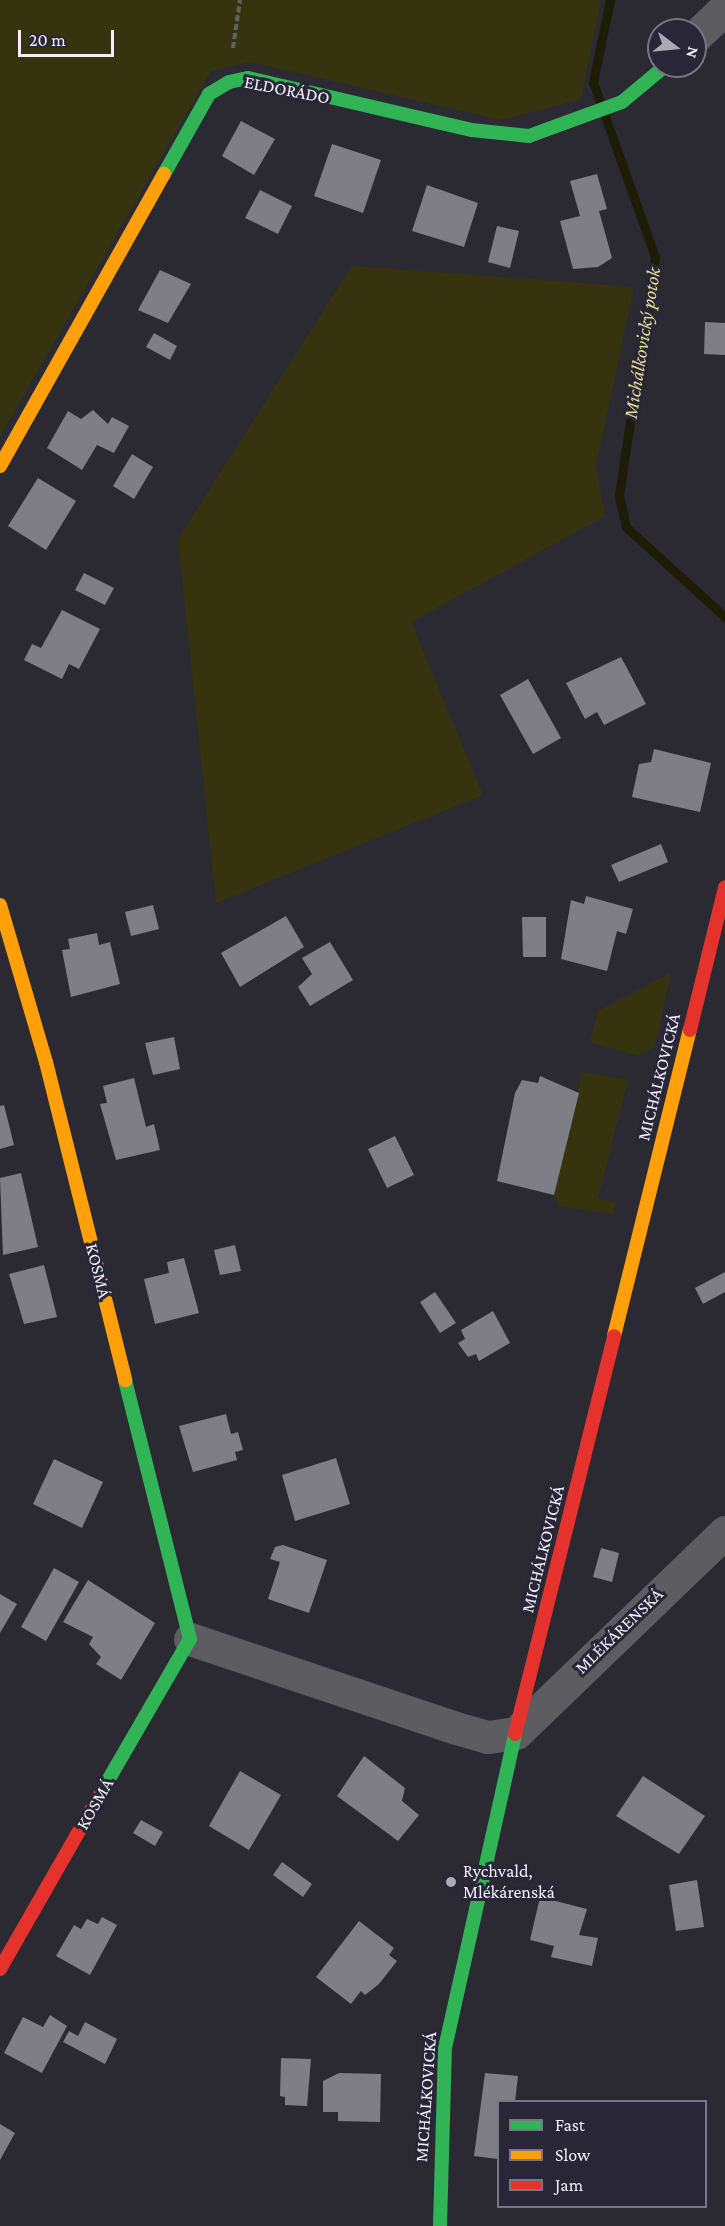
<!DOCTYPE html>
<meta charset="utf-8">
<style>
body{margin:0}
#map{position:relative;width:725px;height:2226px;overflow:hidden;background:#2b2a33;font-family:"Crimson Pro",serif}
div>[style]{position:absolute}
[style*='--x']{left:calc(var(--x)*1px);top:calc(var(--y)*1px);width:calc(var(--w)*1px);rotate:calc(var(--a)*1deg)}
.green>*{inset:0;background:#35340f}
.stream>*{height:9px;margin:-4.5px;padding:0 4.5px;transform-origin:4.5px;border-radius:4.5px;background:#1d1c07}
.building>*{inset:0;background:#7f7e87}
.path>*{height:4px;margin-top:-2px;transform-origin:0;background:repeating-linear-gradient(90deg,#616165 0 6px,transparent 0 9px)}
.street>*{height:33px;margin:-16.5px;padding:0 16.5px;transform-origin:16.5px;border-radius:16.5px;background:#5d5c60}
.fast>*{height:14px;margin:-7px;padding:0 7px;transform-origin:7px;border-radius:7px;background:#30b455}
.slow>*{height:14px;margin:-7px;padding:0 7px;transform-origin:7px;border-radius:7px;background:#ff9f0a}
.jam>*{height:14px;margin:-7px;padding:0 7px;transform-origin:7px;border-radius:7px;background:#e5322d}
.dots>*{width:16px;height:16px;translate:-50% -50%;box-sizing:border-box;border:3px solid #282637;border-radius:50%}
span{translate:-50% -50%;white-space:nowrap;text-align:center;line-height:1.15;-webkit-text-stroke:6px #282637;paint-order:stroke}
.street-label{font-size:18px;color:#f0effa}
.poi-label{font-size:18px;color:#f0effa}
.left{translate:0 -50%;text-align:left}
.water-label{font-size:20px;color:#e0de90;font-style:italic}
.legend{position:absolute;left:497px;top:2100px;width:210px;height:108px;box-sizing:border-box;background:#282637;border:2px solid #787685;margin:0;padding:8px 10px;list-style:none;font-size:18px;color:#f0effa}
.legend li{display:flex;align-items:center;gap:12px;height:30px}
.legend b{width:30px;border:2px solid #787685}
.north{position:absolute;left:647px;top:18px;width:60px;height:60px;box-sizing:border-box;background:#282637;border:2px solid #787685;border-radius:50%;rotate:106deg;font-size:16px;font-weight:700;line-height:24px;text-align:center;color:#f0effa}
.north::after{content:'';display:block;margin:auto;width:21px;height:27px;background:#abaab4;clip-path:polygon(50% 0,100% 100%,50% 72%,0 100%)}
.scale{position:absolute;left:18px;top:30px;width:96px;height:27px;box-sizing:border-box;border:3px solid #f0effa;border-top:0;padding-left:8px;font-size:18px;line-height:21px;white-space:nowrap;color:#f0effa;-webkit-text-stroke:4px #282637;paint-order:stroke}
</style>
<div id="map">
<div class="green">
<i style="clip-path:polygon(0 0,601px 0,581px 99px,501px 120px,251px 62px,211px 71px,0 436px)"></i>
<i style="clip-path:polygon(352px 266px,634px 287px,596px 466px,605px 516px,411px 622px,483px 795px,216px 903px,178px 539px)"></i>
<i style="clip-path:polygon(671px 973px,655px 1046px,639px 1056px,590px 1042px,598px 1011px)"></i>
<i style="clip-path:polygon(582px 1072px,628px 1080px,598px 1198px,616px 1203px,613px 1214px,559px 1206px,554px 1195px)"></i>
</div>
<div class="stream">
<i style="--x:610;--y:0;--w:84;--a:101.7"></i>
<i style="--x:593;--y:82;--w:186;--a:70.5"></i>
<i style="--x:655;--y:257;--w:242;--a:98.6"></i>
<i style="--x:619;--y:496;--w:32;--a:77"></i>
<i style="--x:626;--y:527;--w:134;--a:42.3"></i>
</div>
<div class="building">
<i style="clip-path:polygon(241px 121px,275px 139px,254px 175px,222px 156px)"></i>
<i style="clip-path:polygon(332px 144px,381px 160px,363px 213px,314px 196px)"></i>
<i style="clip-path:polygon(597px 174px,607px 209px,599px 211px,612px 258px,598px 267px,573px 269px,560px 221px,580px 216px,570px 181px)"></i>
<i style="clip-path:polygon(427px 185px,478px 203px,464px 247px,412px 231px)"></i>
<i style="clip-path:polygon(260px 190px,292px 206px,278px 234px,245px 218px)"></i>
<i style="clip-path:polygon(497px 226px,519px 231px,510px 268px,488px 262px)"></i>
<i style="clip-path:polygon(160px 270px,191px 284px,168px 323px,138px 310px)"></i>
<i style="clip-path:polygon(705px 322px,725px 323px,725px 355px,704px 354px)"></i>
<i style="clip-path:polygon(154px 333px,177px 346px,170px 360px,146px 347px)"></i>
<i style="clip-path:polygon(93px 410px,108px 424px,112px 417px,129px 426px,114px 453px,97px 445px,82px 470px,47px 448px,68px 411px,81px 419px)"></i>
<i style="clip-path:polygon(132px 454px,153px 467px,134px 499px,113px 486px)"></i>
<i style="clip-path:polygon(38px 478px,76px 501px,46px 550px,8px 526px)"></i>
<i style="clip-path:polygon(84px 573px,114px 588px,105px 605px,75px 590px)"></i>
<i style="clip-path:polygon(62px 610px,100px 629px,79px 669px,69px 664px,62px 679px,24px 660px,32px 644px,41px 648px)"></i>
<i style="clip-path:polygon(621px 657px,646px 704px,604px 725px,597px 712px,585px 719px,566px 683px)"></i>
<i style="clip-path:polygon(528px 679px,561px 738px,533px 754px,500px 695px)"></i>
<i style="clip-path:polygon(654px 749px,711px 763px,700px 812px,632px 797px,639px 764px,651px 762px)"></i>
<i style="clip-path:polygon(661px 844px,668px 862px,619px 882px,611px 865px)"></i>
<i style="clip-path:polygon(586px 896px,633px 909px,626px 934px,617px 931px,607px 971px,561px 959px,571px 900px,584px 904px)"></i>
<i style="clip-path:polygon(153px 905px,159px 929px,131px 936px,125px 912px)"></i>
<i style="clip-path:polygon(286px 916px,304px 947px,240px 987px,221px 953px)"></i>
<i style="clip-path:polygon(522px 917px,546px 917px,546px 957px,523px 957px)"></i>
<i style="clip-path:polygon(97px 933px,99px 945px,110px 942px,120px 984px,71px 997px,62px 950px,70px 949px,68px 939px)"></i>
<i style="clip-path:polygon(330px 942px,353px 980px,310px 1006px,298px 987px,312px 974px,302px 958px)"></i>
<i style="clip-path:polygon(174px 1037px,180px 1069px,153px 1075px,145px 1043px)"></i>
<i style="clip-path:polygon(540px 1076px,579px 1093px,554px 1195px,497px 1181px,515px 1093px,522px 1080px,538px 1083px)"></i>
<i style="clip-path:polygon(134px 1078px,146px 1127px,154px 1124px,160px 1150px,116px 1160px,100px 1104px,107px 1103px,103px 1086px)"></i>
<i style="clip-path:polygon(4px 1105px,14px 1145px,0 1149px,0 1106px)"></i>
<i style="clip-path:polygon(395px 1136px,414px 1175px,387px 1188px,368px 1149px)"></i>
<i style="clip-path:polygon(21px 1173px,38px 1247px,3px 1255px,0 1178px)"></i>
<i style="clip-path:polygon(235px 1245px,241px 1271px,220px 1275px,214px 1250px)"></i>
<i style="clip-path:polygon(184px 1258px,199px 1313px,155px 1324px,144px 1279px,169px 1273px,167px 1262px)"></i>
<i style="clip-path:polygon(44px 1265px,57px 1317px,24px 1324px,9px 1274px)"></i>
<i style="clip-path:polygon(725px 1272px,725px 1292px,703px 1304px,695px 1288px)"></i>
<i style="clip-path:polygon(435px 1292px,456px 1323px,440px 1333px,420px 1302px)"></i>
<i style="clip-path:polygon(493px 1311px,510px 1343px,479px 1361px,476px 1354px,468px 1357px,458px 1343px,465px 1339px,461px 1330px)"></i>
<i style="clip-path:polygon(226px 1414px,231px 1434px,238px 1432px,243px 1450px,235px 1452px,237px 1460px,193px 1472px,179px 1426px)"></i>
<i style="clip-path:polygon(336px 1458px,350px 1504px,295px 1521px,282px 1475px)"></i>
<i style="clip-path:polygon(54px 1459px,103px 1482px,82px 1528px,33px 1504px)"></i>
<i style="clip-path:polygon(283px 1545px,327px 1560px,309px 1613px,268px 1599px,280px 1562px,270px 1559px,275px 1547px)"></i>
<i style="clip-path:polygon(601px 1548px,619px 1553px,612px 1582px,593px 1577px)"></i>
<i style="clip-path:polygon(54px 1568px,79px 1582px,46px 1641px,21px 1627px)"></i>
<i style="clip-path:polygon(88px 1580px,155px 1623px,121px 1680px,96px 1664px,101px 1657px,89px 1644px,93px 1637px,63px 1622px)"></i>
<i style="clip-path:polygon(0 1594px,17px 1604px,0 1633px)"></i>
<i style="clip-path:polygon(364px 1756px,405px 1788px,402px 1801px,419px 1815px,398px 1841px,337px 1796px)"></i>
<i style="clip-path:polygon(240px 1771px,281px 1795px,249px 1850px,209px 1826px)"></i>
<i style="clip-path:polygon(643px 1776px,705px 1816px,679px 1854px,616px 1816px)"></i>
<i style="clip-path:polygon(141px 1820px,163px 1832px,155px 1846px,133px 1833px)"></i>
<i style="clip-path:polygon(282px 1862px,312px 1884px,303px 1897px,273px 1875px)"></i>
<i style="clip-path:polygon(697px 1880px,704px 1927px,676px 1931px,669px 1885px)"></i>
<i style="clip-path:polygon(540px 1897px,587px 1909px,579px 1935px,598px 1938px,592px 1966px,551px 1957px,554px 1946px,530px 1940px)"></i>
<i style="clip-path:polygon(102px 1917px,117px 1925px,90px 1975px,56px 1956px,74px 1925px,81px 1929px,87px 1919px,98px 1924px)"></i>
<i style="clip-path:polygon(359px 1921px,394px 1948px,389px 1955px,397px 1961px,379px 1984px,365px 1995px,361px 1991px,351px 2004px,316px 1977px)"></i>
<i style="clip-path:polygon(50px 2015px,67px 2026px,42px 2073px,4px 2053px,23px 2017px,43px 2027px)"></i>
<i style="clip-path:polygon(85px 2022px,117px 2039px,105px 2064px,63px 2042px,69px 2031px,78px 2036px)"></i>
<i style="clip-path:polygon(281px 2058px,311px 2059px,307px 2106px,285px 2105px,285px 2097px,280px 2096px)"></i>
<i style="clip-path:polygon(339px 2073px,381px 2074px,380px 2122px,338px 2121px,338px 2112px,323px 2112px,323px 2081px)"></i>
<i style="clip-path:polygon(485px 2073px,518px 2076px,515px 2102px,498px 2102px,498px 2159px,474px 2156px)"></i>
<i style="clip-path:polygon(0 2124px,15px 2133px,0 2160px)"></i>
</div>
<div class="path">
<i style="--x:233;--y:48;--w:49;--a:-81.7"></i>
</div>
<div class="street">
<i style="--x:695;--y:37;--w:42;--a:-44"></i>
<i style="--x:190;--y:1639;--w:280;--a:18.5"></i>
<i style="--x:456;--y:1728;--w:33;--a:16"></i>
<i style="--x:488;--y:1737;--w:28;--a:-8"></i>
<i style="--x:516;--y:1733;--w:290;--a:-43.9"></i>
</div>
<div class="fast">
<i style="--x:164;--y:174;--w:92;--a:-60.6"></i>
<i style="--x:209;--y:94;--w:23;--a:-31"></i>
<i style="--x:229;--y:82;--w:19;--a:-12"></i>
<i style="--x:248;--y:78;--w:230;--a:13.1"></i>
<i style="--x:472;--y:130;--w:57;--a:6"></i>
<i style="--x:529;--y:136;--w:99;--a:-20.1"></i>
<i style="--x:622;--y:102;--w:56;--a:-39.9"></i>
<i style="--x:103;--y:1789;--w:173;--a:-59.9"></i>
<i style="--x:190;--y:1639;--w:267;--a:-104.1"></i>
<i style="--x:440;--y:2226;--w:178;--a:-88.4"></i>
<i style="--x:445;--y:2048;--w:322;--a:-77.4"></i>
</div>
<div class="slow">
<i style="--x:0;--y:466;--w:335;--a:-60.7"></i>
<i style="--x:0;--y:905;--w:164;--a:73.7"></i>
<i style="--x:46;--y:1062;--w:328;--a:76"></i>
<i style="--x:614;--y:1336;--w:315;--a:-76.1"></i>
</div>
<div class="jam">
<i style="--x:690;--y:1030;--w:147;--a:-76.2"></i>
<i style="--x:515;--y:1734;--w:410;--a:-76"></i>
<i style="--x:0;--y:1969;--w:207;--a:-60.2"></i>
</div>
<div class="dots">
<i style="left:451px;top:1882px;background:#abaab4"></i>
</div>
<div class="street-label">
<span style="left:287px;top:90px;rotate:11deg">ELDORÁDO</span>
<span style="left:659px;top:1077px;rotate:-76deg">MICHÁLKOVICKÁ</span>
<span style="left:98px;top:1271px;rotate:76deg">KOSMÁ</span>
<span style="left:543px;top:1549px;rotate:-76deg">MICHÁLKOVICKÁ</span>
<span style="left:619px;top:1631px;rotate:-44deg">MLÉKÁRENSKÁ</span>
<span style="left:95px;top:1804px;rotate:-60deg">KOSMÁ</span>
<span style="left:426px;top:2097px;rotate:-86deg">MICHÁLKOVICKÁ</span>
</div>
<div class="poi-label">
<span class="left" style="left:463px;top:1882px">Rychvald,<br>Mlékárenská</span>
</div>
<div class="water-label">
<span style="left:642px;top:343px;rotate:-81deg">Michálkovický potok</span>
</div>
<ul class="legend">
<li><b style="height:8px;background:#30b455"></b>Fast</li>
<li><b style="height:8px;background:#ff9f0a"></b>Slow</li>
<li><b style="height:8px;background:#e5322d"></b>Jam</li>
</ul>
<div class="north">N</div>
<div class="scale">20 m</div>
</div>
